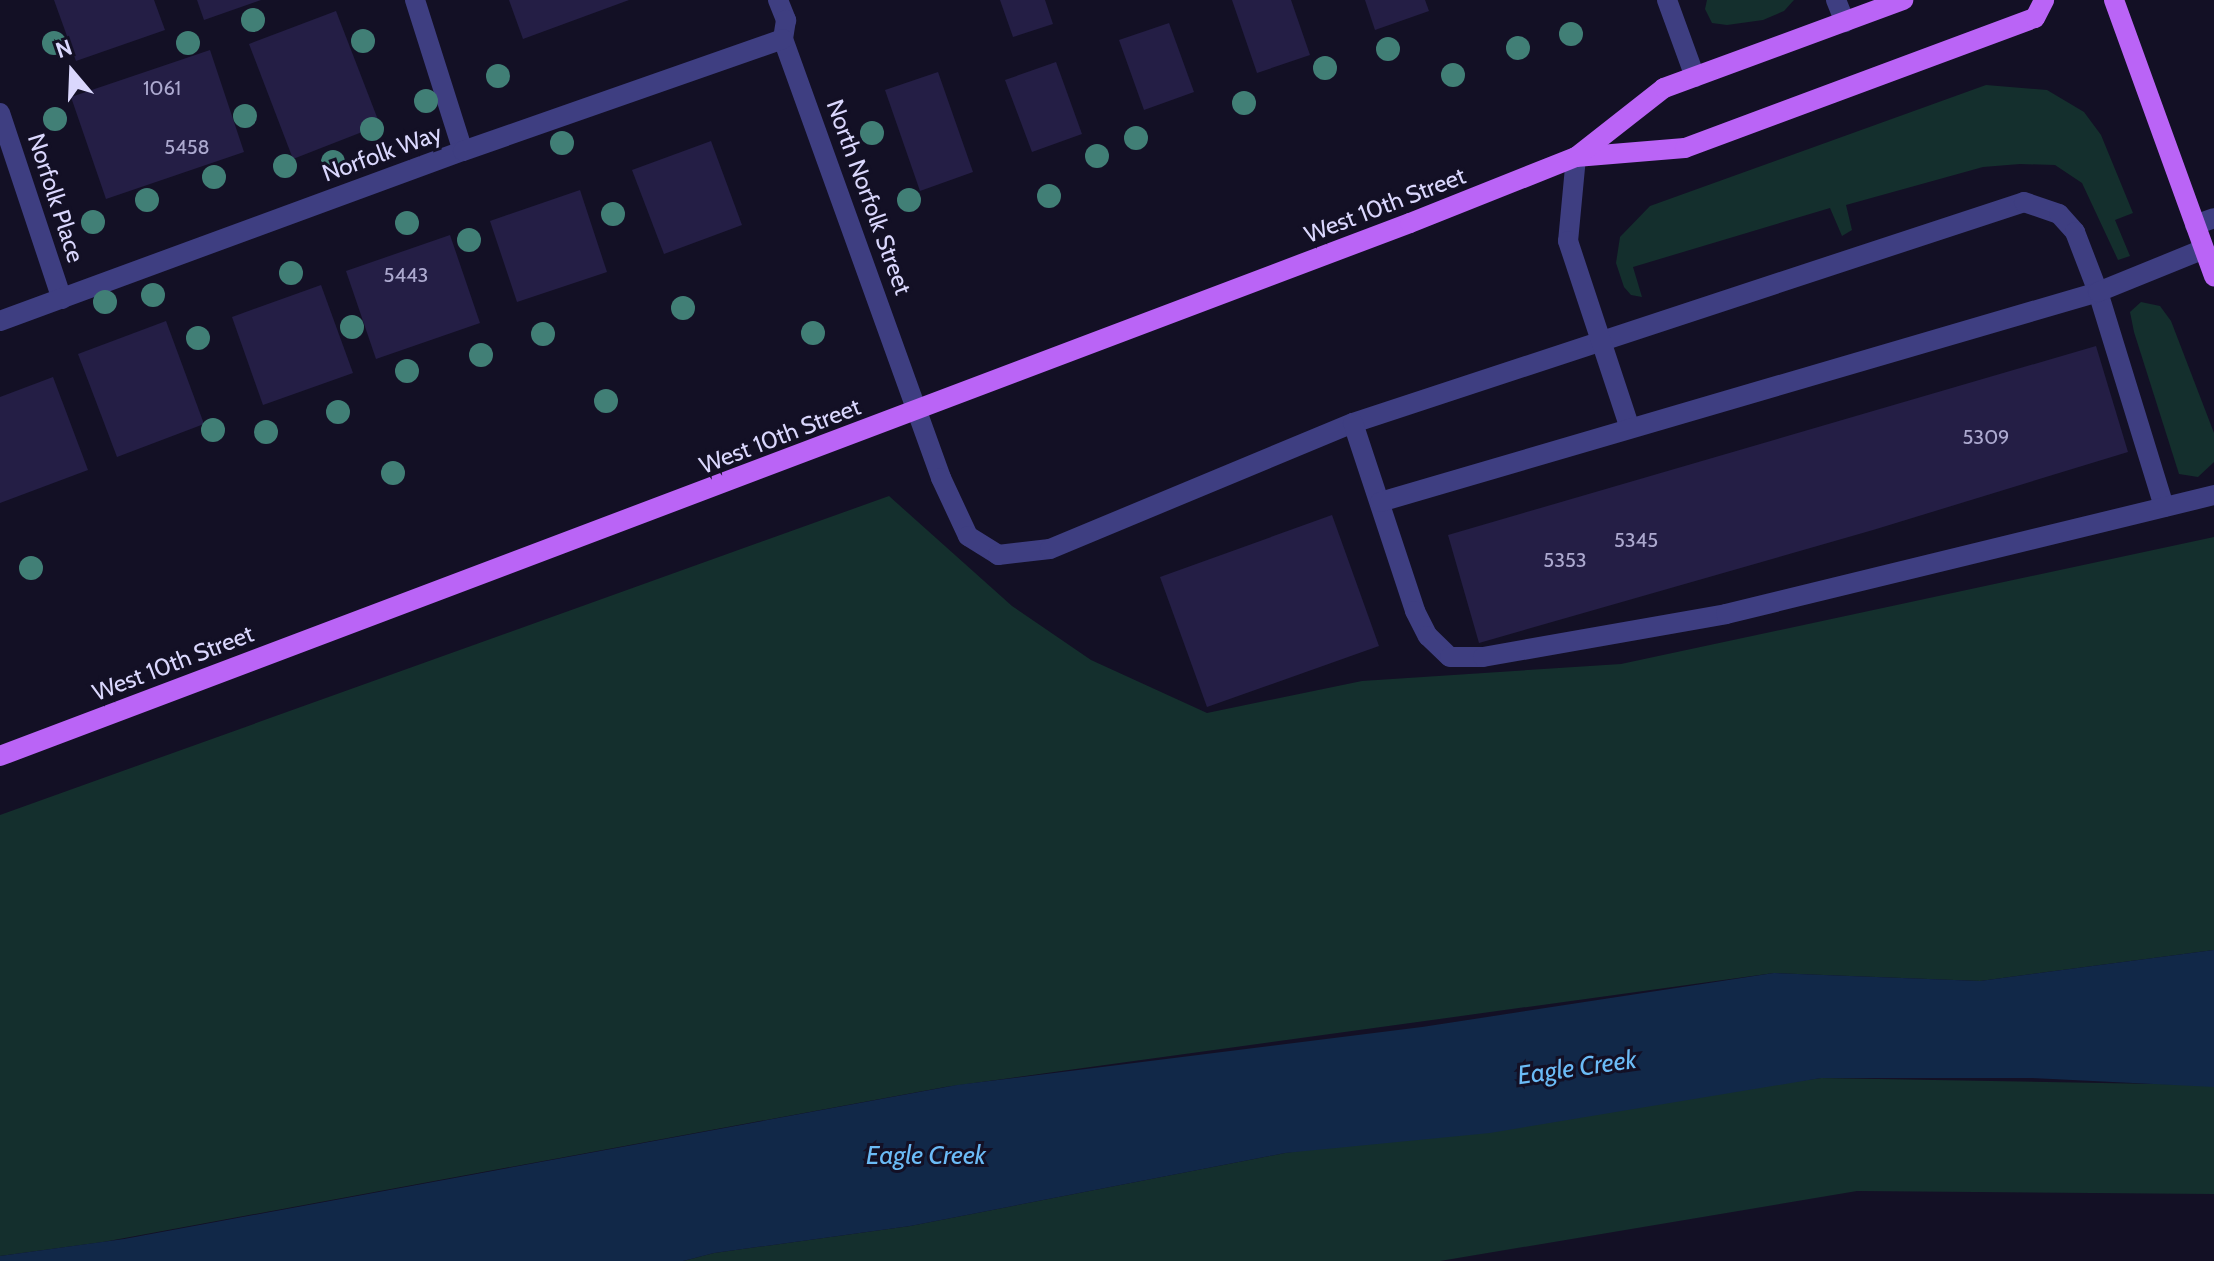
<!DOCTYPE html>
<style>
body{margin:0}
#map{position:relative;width:2214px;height:1261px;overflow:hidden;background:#131025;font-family:Cabin,sans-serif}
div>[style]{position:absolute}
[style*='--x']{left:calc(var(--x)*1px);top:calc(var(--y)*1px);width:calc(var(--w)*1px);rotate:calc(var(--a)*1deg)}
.green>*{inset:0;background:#142f2d}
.water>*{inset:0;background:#112848}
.building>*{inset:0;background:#241e45}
.minor>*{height:20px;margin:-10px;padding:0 10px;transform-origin:10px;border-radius:10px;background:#3e3e81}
.major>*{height:20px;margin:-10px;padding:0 10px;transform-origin:10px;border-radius:10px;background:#ba64f6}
.trees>*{width:24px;height:24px;margin:-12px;border-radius:50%;background:#417f76}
span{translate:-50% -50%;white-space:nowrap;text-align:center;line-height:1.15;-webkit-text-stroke:6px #131025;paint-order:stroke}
.number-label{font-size:20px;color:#aca9cf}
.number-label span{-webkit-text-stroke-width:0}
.street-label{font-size:24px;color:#dad7fd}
.water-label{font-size:26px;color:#6bbbf6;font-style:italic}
.north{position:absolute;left:32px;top:32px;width:80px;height:80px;-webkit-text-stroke:6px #131025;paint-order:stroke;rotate:341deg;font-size:22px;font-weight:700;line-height:32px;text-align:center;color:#dad7fd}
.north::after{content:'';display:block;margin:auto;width:28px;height:36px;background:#dad7fd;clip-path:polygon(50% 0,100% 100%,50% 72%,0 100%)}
</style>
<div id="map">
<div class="green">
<i style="clip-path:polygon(1707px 0,1794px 0,1784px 11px,1763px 20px,1727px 25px,1712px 23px,1705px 9px)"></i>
<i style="clip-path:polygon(1986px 85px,2047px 90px,2084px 112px,2101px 135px,2133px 213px,2115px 220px,2130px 256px,2118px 260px,2082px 183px,2055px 165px,2020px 164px,1983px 167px,1846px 205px,1852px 230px,1842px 236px,1830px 208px,1633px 267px,1642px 297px,1631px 295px,1624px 287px,1616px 263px,1620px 237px,1650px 206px)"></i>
<i style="clip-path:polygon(2141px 302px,2160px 306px,2171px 321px,2214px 433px,2214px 462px,2198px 477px,2179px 474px,2134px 332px,2130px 312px)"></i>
<i style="clip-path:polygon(889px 496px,1012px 606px,1091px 660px,1207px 713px,1362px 681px,1621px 664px,2214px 537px,2214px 950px,1980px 981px,1774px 973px,945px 1087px,103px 1242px,0 1256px,0 815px)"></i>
<i style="clip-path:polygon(1821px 1078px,2214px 1085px,2214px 1194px,1857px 1191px,1440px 1261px,683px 1261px,714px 1253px,910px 1226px,1285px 1153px)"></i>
</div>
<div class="water">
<i style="clip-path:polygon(2214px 950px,2214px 1087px,2032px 1078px,1821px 1078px,1490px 1133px,1285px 1153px,910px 1226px,714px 1253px,683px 1261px,0 1261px,0 1256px,124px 1239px,957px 1085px,1422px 1027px,1774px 973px,1980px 981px)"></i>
</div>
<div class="building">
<i style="clip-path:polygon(54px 0,154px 0,165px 30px,76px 61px)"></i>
<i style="clip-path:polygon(197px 0,261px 0,204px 20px)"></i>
<i style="clip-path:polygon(509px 0,629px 0,523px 39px)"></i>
<i style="clip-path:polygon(1000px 0,1045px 0,1053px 24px,1013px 37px)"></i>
<i style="clip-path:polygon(1232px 0,1291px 0,1310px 55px,1257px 73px)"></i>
<i style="clip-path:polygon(1365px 0,1425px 0,1429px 11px,1375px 30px)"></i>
<i style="clip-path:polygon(336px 11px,380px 125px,293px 159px,249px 44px)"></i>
<i style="clip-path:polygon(1169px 23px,1194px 92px,1144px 110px,1119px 40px)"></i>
<i style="clip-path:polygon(210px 50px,244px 152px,106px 199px,71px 97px)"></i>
<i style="clip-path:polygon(1056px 62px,1082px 134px,1032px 152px,1005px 80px)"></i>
<i style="clip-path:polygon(938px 72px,973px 172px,920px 191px,885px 90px)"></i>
<i style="clip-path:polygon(711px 141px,742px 225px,664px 254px,632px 170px)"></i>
<i style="clip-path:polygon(580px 190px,607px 272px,517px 302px,490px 221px)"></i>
<i style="clip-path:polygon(450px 235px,480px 323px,376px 359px,346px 271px)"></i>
<i style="clip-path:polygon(321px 285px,353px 373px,263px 405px,232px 317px)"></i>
<i style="clip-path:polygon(166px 321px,204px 424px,117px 457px,78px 354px)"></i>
<i style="clip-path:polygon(2096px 346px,2128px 452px,1873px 530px,1479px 643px,1448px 535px)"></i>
<i style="clip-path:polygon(53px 377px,88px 470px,0 503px,0 397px)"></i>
<i style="clip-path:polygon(1332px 515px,1379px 646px,1207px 707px,1160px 577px)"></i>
</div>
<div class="minor">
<i style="--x:415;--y:0;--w:158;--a:72.4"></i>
<i style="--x:778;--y:0;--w:22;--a:68"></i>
<i style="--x:786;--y:20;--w:19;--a:99"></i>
<i style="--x:783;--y:39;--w:467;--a:70.2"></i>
<i style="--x:941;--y:478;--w:64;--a:65"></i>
<i style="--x:968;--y:536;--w:36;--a:32"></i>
<i style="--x:998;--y:555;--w:52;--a:-6.6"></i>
<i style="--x:1050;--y:549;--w:328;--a:-22.6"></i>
<i style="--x:1353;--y:423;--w:706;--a:-18.23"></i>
<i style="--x:2024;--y:202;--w:37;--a:19"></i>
<i style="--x:2059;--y:214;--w:24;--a:48"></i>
<i style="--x:2075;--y:232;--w:64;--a:69"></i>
<i style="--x:2098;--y:292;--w:225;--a:72.9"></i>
<i style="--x:1667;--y:0;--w:82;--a:70"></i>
<i style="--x:1836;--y:0;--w:24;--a:68"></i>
<i style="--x:0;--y:113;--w:196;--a:71.6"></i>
<i style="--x:1576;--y:157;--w:84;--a:95.4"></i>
<i style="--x:1568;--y:241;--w:197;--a:71.7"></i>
<i style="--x:2195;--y:225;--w:20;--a:-20"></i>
<i style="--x:0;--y:321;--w:493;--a:-20.2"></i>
<i style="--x:463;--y:151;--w:339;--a:-19.3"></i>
<i style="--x:1353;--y:423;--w:198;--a:71.7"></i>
<i style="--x:1415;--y:611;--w:28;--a:63"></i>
<i style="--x:1428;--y:636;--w:30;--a:44"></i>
<i style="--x:1450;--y:657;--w:33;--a:0"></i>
<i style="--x:1483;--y:657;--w:247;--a:-10"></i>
<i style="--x:1726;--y:614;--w:502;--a:-13.7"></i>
<i style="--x:1380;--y:502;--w:748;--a:-16.3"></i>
<i style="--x:2098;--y:292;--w:114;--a:-22.1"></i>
</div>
<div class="major">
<i style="--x:2114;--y:0;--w:294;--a:70.1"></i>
<i style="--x:1576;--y:157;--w:109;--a:-4.7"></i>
<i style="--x:1685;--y:148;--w:373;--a:-20.4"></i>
<i style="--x:2035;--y:18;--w:20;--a:-63"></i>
<i style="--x:0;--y:756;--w:1507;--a:-20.71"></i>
<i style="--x:1410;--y:223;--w:179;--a:-21.7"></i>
<i style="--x:1576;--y:157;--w:112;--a:-38.1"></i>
<i style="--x:1664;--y:88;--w:255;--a:-20.2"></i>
</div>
<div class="trees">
<i style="left:253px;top:20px"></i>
<i style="left:1571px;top:34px"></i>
<i style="left:363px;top:41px"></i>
<i style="left:54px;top:43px"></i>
<i style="left:188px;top:43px"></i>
<i style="left:1518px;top:48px"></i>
<i style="left:1388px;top:49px"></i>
<i style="left:1325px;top:68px"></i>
<i style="left:1453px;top:75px"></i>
<i style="left:498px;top:76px"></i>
<i style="left:426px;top:101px"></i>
<i style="left:1244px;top:103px"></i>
<i style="left:245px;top:116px"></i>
<i style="left:55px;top:119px"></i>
<i style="left:372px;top:129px"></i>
<i style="left:872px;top:133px"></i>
<i style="left:1136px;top:138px"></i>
<i style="left:562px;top:143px"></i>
<i style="left:1097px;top:156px"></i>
<i style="left:333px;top:162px"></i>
<i style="left:285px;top:166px"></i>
<i style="left:214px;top:177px"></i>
<i style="left:1049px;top:196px"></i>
<i style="left:147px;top:200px"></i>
<i style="left:909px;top:200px"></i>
<i style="left:613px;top:214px"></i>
<i style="left:93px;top:222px"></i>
<i style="left:407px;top:223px"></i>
<i style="left:469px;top:240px"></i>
<i style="left:291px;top:273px"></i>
<i style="left:153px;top:295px"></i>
<i style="left:105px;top:302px"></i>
<i style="left:683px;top:308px"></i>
<i style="left:352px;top:327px"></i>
<i style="left:813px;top:333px"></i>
<i style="left:543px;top:334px"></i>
<i style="left:198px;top:338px"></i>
<i style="left:481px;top:355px"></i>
<i style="left:407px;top:371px"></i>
<i style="left:606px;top:401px"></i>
<i style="left:338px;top:412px"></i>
<i style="left:213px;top:430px"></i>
<i style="left:266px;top:432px"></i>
<i style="left:393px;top:473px"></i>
<i style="left:31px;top:568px"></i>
</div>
<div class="number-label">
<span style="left:162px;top:88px">1061</span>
<span style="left:187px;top:147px">5458</span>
<span style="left:406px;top:275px">5443</span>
<span style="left:1986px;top:437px">5309</span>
<span style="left:1636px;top:540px">5345</span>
<span style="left:1565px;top:560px">5353</span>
</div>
<div class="street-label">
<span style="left:382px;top:153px;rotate:-20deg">Norfolk Way</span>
<span style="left:869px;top:197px;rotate:70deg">North Norfolk Street</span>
<span style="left:56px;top:198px;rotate:72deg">Norfolk Place</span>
<span style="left:1385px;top:205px;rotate:-21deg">West 10th Street</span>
<span style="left:780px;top:436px;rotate:-21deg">West 10th Street</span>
<span style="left:173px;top:663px;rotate:-21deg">West 10th Street</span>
</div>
<div class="water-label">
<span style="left:1577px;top:1068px;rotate:-8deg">Eagle Creek</span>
<span style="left:926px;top:1156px">Eagle Creek</span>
</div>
<div class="north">N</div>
</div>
